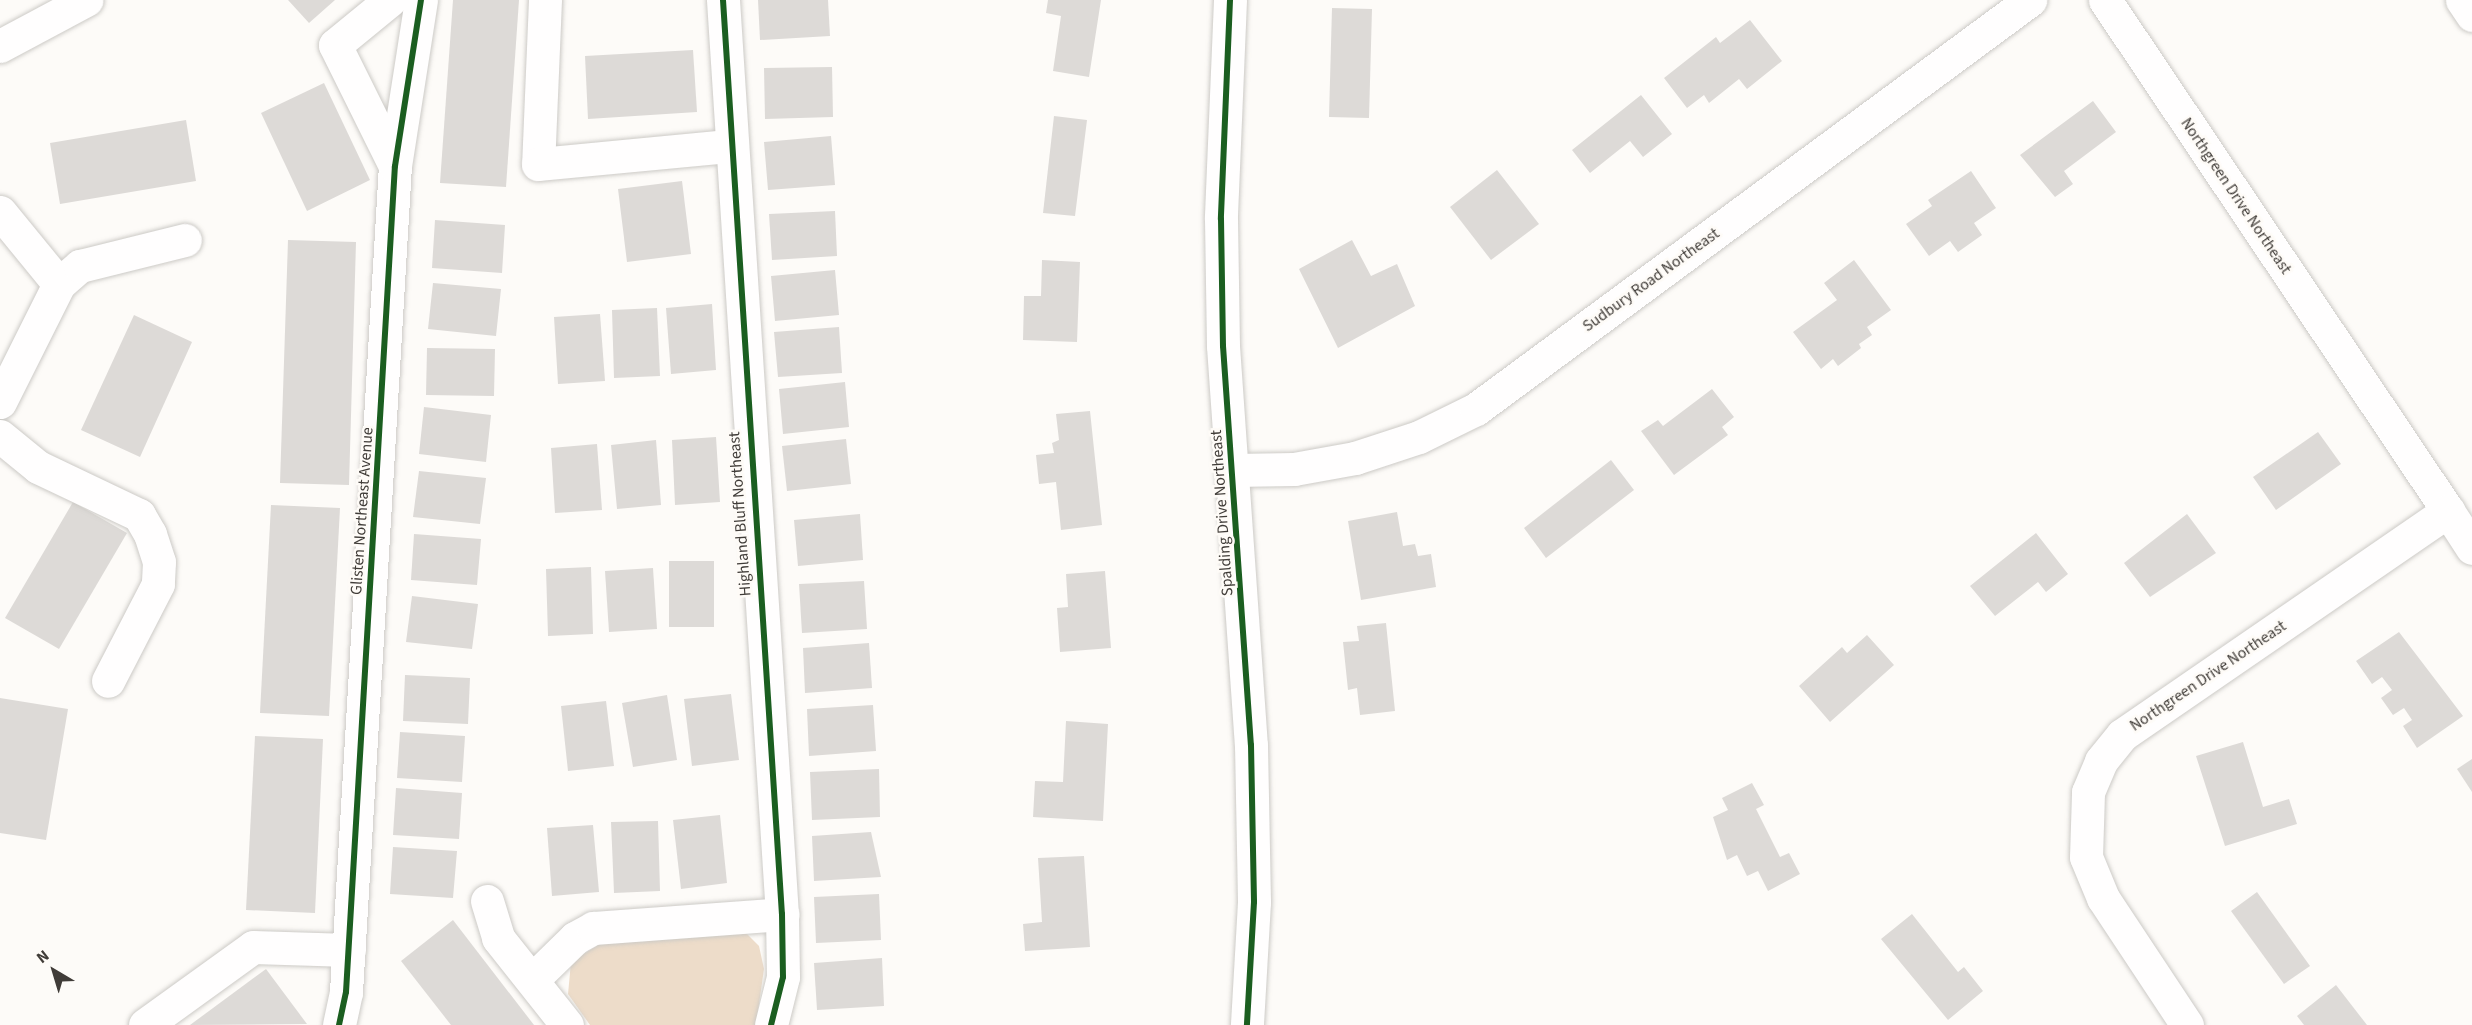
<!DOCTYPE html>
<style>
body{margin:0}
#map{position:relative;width:2472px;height:1025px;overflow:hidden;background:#fdfbf8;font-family:"Source Sans 3",sans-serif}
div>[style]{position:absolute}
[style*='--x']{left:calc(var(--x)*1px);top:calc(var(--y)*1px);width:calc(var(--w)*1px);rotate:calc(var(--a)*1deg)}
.green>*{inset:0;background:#eddcc9}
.building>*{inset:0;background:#dddad7}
.roads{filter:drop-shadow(0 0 2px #cccac6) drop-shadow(0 0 2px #cccac6)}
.minor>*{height:33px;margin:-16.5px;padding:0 16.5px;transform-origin:16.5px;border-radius:16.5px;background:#fffefe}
.highway>*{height:33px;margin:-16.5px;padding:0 16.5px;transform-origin:16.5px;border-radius:16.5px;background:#fffefe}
.cycleway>*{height:6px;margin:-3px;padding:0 3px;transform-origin:3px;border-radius:3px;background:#1b5e20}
span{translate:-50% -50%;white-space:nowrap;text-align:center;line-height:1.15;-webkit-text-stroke:5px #fefbf7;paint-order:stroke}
.street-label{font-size:16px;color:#403c38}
.north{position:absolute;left:24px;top:941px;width:60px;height:60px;-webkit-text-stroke:4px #fefbf7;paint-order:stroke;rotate:322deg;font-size:16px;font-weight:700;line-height:24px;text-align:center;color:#403c38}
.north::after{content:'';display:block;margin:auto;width:21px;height:27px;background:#403c38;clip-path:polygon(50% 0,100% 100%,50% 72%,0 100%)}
</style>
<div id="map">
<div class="green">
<i style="clip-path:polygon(732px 933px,747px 934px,759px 946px,764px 969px,756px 1025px,590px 1025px,568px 994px,571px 962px,606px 940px)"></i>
</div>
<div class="building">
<i style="clip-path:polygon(288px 0,335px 0,309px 23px)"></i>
<i style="clip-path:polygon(453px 0,519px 0,506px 187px,440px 183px)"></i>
<i style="clip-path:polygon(758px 0,828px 0,830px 36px,760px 40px)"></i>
<i style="clip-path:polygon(1048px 0,1101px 0,1089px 77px,1053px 71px,1061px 16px,1046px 13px)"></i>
<i style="clip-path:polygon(1332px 8px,1372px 9px,1369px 118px,1329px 117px)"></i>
<i style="clip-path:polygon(1750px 20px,1782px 61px,1747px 89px,1739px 79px,1709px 103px,1704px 95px,1687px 108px,1664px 78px,1716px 37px,1720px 43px)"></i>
<i style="clip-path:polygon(693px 50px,697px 112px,588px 119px,585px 56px)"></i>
<i style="clip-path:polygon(832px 67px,833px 117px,765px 119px,764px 68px)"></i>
<i style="clip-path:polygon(324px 83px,370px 180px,307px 211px,261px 113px)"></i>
<i style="clip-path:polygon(1641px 95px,1672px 134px,1643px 157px,1630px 141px,1590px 173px,1572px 150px)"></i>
<i style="clip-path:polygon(2093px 101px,2116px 132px,2064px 171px,2073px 184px,2055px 197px,2020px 155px)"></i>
<i style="clip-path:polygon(1054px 116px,1087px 120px,1075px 216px,1043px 213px)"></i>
<i style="clip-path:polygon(186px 120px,196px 181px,60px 204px,50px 143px)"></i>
<i style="clip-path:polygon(831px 136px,835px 185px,768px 190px,764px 142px)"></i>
<i style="clip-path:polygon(1497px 170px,1539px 224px,1491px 260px,1450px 207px)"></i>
<i style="clip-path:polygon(1971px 171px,1996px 208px,1974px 223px,1982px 235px,1958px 252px,1950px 241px,1929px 256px,1906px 224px,1932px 206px,1928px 200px)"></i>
<i style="clip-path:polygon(682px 181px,691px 254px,627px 262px,618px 189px)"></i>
<i style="clip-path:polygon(835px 211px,837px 256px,772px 260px,769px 214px)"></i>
<i style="clip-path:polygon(435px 220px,505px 225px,502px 273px,432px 268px)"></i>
<i style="clip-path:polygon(288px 240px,356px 242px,349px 485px,280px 483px)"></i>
<i style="clip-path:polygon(1352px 240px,1371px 276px,1397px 264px,1415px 306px,1338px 348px,1299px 269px)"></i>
<i style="clip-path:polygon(1042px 260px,1080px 262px,1077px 342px,1023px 340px,1024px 296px,1041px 296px)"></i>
<i style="clip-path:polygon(1854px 260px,1891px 310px,1867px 327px,1872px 335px,1859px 344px,1861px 348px,1838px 366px,1833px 359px,1821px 369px,1793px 332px,1837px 300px,1824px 283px)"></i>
<i style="clip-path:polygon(835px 270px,839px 315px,775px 321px,771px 276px)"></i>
<i style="clip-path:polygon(433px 283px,501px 289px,496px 336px,428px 329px)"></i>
<i style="clip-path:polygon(712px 304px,716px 370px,671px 374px,666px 308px)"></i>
<i style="clip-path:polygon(657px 308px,660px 376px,614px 378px,612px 310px)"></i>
<i style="clip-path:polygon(600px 314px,605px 381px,558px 384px,554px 317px)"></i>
<i style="clip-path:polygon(134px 315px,192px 342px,140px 457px,81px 430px)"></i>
<i style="clip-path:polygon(839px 327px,842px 373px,778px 377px,774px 332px)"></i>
<i style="clip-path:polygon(427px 348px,495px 349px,494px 396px,426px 395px)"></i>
<i style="clip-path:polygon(845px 382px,849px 427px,783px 434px,779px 389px)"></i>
<i style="clip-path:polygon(1712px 389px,1734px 417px,1722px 427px,1728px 435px,1674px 475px,1641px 431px,1658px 420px,1663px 426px)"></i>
<i style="clip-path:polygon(424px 407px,491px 415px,486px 462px,419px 454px)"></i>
<i style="clip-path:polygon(1090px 411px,1102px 525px,1061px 530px,1056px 482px,1039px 484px,1036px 455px,1054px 453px,1052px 443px,1059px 440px,1056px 414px)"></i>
<i style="clip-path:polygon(2318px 432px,2341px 464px,2276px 510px,2253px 477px)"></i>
<i style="clip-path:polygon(716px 437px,720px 502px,675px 505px,672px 440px)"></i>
<i style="clip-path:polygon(846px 439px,851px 484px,787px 491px,782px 446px)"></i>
<i style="clip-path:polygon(656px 440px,661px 505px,617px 509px,611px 445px)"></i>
<i style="clip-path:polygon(597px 444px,602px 510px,555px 513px,551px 448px)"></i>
<i style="clip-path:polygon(1611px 460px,1634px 490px,1546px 558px,1524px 528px)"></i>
<i style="clip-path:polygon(419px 471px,486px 478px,480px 524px,413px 517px)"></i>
<i style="clip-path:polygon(73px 502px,127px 533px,59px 649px,5px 618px)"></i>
<i style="clip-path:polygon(271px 505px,340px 508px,329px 716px,260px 713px)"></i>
<i style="clip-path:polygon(1397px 512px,1403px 546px,1415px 544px,1418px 556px,1431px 554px,1436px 587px,1361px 600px,1348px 521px)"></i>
<i style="clip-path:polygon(860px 514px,863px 560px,798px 566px,794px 520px)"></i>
<i style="clip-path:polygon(2187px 514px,2216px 553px,2150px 597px,2124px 563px)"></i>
<i style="clip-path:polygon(2036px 533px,2068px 574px,2046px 592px,2038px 582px,1995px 616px,1970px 586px)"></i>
<i style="clip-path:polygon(414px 534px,481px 539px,477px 585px,411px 580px)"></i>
<i style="clip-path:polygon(669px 561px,714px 561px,714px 627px,669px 627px)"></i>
<i style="clip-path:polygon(591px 567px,593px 634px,548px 636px,546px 569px)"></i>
<i style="clip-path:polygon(653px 568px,657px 629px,609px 632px,605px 571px)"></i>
<i style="clip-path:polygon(1105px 571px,1111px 648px,1060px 652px,1057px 608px,1068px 607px,1066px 574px)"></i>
<i style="clip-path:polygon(864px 581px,867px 629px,802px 633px,799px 584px)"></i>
<i style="clip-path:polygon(412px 596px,478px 604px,472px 649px,406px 642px)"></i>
<i style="clip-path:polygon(1386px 623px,1395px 711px,1360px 715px,1357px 688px,1348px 690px,1343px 642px,1359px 641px,1357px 626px)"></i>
<i style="clip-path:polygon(2399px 632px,2463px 716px,2417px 748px,2403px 726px,2412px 720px,2404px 708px,2393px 715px,2381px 698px,2392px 690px,2382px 677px,2372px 684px,2356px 661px)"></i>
<i style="clip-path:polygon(1867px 635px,1894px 665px,1830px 722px,1799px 686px,1842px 647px,1847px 653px)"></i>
<i style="clip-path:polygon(869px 643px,872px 688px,805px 693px,803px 648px)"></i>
<i style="clip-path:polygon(405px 675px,470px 678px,468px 724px,403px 721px)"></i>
<i style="clip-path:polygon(731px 694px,739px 760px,692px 766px,684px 699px)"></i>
<i style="clip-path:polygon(667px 695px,677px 760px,633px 767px,622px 703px)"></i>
<i style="clip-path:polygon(0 698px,68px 709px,46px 840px,0 833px)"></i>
<i style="clip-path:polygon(606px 701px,614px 766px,568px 771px,561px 706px)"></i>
<i style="clip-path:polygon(873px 705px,876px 751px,809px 756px,807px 709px)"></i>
<i style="clip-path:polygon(1066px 721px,1108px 724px,1103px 821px,1033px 817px,1035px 781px,1063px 782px)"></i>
<i style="clip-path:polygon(400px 732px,465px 736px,462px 782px,397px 778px)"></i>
<i style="clip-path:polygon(255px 736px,323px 739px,315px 913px,246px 910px)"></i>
<i style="clip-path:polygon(2243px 742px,2263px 807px,2289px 799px,2297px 824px,2225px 846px,2196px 756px)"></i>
<i style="clip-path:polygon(2472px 759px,2472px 792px,2457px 769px)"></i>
<i style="clip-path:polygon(879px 769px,880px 817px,812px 820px,810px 772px)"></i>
<i style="clip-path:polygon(1752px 783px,1764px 805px,1756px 809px,1780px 857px,1789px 853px,1800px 874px,1768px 891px,1758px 871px,1747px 876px,1737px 855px,1727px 860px,1713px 817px,1728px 810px,1722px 798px)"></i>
<i style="clip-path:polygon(396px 788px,462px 793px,459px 839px,393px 835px)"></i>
<i style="clip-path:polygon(720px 815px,727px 883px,681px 889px,673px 820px)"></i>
<i style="clip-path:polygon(658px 821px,660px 891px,614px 893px,611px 822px)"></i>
<i style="clip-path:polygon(593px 825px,599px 892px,552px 896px,547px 828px)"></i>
<i style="clip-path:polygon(871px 832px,881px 877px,814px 881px,812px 836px)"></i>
<i style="clip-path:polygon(393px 847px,457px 851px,453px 898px,390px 894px)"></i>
<i style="clip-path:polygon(1084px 856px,1090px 947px,1025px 951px,1023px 924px,1042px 922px,1038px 858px)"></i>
<i style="clip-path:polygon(2257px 892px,2310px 966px,2284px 984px,2231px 911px)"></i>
<i style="clip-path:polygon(879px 894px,881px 940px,816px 943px,814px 897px)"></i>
<i style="clip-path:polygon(1912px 914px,1958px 972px,1964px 967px,1983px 991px,1948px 1020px,1881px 939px)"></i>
<i style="clip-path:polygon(453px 920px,534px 1025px,451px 1025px,401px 961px)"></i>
<i style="clip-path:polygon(882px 958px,884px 1006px,817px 1010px,814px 963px)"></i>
<i style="clip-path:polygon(266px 969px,307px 1024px,190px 1025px)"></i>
<i style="clip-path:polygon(2336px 985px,2367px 1025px,2304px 1025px,2297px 1016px)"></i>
</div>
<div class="roads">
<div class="minor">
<i style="--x:390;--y:0;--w:71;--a:140.7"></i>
<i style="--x:335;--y:45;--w:135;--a:63.6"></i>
<i style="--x:545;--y:0;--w:164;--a:92.4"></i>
<i style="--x:538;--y:164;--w:193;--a:-5.4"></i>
<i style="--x:723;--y:0;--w:916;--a:86.31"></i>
<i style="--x:782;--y:914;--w:63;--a:89.1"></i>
<i style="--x:783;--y:977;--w:49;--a:104"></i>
<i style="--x:1230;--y:0;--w:219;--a:92.4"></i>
<i style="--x:1221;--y:219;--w:127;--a:89.1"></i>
<i style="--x:1223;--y:346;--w:400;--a:86"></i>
<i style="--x:1251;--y:745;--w:157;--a:88.9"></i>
<i style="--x:1254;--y:902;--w:123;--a:93.3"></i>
<i style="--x:2105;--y:0;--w:615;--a:56.13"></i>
<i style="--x:0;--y:46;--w:98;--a:-28.1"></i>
<i style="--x:0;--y:212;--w:93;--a:50.7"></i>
<i style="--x:59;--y:284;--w:132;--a:116.6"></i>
<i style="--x:59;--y:284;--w:28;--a:-41"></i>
<i style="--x:80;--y:266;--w:108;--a:-13.9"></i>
<i style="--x:0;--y:436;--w:49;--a:39.2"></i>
<i style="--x:38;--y:467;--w:112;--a:25.4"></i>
<i style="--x:139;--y:515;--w:22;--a:60"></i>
<i style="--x:150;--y:534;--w:29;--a:72"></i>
<i style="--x:159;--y:562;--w:22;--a:93"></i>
<i style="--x:158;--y:584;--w:109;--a:117.3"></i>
<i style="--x:1233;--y:470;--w:61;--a:-0.9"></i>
<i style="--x:1294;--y:469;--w:62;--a:-10.2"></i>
<i style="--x:1355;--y:458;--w:67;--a:-18.2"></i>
<i style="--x:1419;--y:437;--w:64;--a:-26.2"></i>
<i style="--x:1476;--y:409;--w:689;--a:-36.44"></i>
<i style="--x:487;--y:901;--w:39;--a:73"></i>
<i style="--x:498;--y:938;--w:111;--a:51.6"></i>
<i style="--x:532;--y:980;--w:60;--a:-44.3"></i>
<i style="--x:575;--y:938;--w:21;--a:-29"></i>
<i style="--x:593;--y:928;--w:190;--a:-4.2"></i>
<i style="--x:145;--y:1025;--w:133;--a:-35.8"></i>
<i style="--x:253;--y:947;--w:96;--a:1.8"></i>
<i style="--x:339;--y:1025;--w:34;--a:-78"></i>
<i style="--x:346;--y:992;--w:827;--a:-86.61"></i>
<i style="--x:395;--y:166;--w:168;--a:-81.1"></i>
<i style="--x:2187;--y:1025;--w:152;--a:-123.5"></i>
<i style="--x:2103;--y:898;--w:44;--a:-112.5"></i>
<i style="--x:2086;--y:857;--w:65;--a:-88.2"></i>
<i style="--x:2088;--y:792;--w:34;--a:-67"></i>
<i style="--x:2101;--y:761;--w:33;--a:-51"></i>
<i style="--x:2122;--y:735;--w:396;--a:-34.5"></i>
<i style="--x:2448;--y:511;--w:44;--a:57"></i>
</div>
<div class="highway">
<i style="--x:2462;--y:0;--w:18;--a:56"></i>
</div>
</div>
<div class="cycleway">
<i style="--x:723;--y:0;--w:916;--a:86.31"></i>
<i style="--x:782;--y:914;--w:63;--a:89.1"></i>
<i style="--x:783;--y:977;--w:49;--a:104"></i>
<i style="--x:1230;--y:0;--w:219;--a:92.4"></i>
<i style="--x:1221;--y:219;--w:127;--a:89.1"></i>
<i style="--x:1223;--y:346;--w:400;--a:86"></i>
<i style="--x:1251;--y:745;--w:157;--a:88.9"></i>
<i style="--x:1254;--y:902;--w:123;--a:93.3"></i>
<i style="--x:339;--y:1025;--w:34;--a:-78"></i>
<i style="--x:346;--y:992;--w:827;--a:-86.61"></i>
<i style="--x:395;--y:166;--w:168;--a:-81.1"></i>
</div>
<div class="street-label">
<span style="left:2236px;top:196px;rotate:56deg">Northgreen Drive Northeast</span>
<span style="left:1651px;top:280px;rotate:-36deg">Sudbury Road Northeast</span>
<span style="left:362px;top:511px;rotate:-86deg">Glisten Northeast Avenue</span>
<span style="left:1222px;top:513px;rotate:-94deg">Spalding Drive Northeast</span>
<span style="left:740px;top:514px;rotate:-94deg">Highland Bluff Northeast</span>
<span style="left:2208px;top:676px;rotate:-34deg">Northgreen Drive Northeast</span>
</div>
<div class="north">N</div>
</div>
